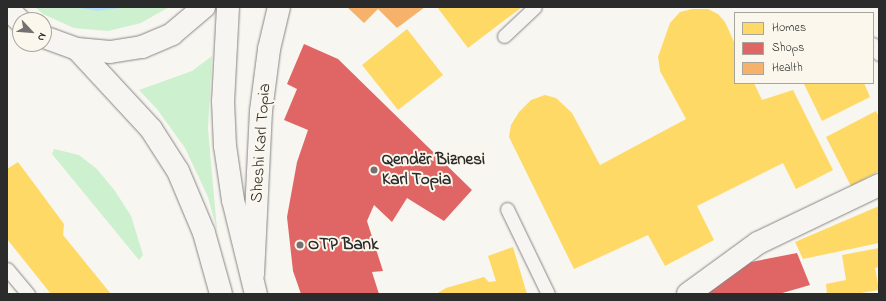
<!DOCTYPE html>
<meta charset="utf-8">
<style>
body{margin:0}
#map{position:relative;width:886px;height:301px;overflow:hidden;background:#f8f6f0;font-family:"Indie Flower",sans-serif}
div>[style]{position:absolute}
[style*='--x']{left:calc(var(--x)*1px);top:calc(var(--y)*1px);width:calc(var(--w)*1px);rotate:calc(var(--a)*1deg)}
.green>*{inset:0;background:#cdf0ce}
.water>*{inset:0;background:#b7e0f8}
.homes>*{inset:0;background:#ffd966}
.shops>*{inset:0;background:#e06666}
.health>*{inset:0;background:#f6b26b}
.roads{filter:drop-shadow(0 0 1px #878684) drop-shadow(0 0 1px #878684)}
.lane>*{height:13px;margin:-6.5px;padding:0 6.5px;transform-origin:6.5px;border-radius:6.5px;background:#f6f5f1}
.street>*{height:22px;margin:-11px;padding:0 11px;transform-origin:11px;border-radius:11px;background:#f6f5f1}
.secondary>*{height:22px;margin:-11px;padding:0 11px;transform-origin:11px;border-radius:11px;background:#f6f5f1}
.primary>*{height:22px;margin:-11px;padding:0 11px;transform-origin:11px;border-radius:11px;background:#f6f5f1}
.dots>*{width:11px;height:11px;translate:-50% -50%;box-sizing:border-box;border:2px solid #fbf7ec;border-radius:50%}
span{translate:-50% -50%;white-space:nowrap;text-align:center;line-height:1.15;-webkit-text-stroke:4px #fbf7ec;paint-order:stroke}
.street-label{font-size:17px;color:#2b2b2b}
.poi-label{font-size:17px;color:#2b2b2b;font-weight:700}
.left{translate:0 -50%;text-align:left}
.frame{position:absolute;inset:0;border:8px solid #2b2b2b;pointer-events:none}
.legend{position:absolute;left:734px;top:12px;width:140px;height:72px;box-sizing:border-box;background:#fbf7ec;border:1px solid #a8a59f;margin:0;padding:5px 7px;list-style:none;font-size:12px;color:#2b2b2b}
.legend li{display:flex;align-items:center;gap:8px;height:20px}
.legend b{width:20px;border:1px solid #a8a59f}
.north{position:absolute;left:12px;top:12px;width:40px;height:40px;box-sizing:border-box;background:#fbf7ec;border:1px solid #a8a59f;border-radius:50%;rotate:116deg;font-size:11px;font-weight:700;line-height:16px;text-align:center;color:#2b2b2b}
.north::after{content:'';display:block;margin:auto;width:14px;height:18px;background:#737270;clip-path:polygon(50% 0,100% 100%,50% 72%,0 100%)}
</style>
<div id="map">
<div class="green">
<i style="clip-path:polygon(35px 7px,169px 7px,141px 23px,108px 31px,74px 28px,43px 14px)"></i>
<i style="clip-path:polygon(212px 56px,208px 129px,217px 230px,208px 197px,185px 148px,157px 109px,139px 90px,192px 71px)"></i>
<i style="clip-path:polygon(54px 149px,79px 155px,97px 169px,115px 191px,131px 216px,143px 255px,139px 260px,52px 154px)"></i>
</div>
<div class="water">
<i style="clip-path:polygon(74px 7px,128px 7px,98px 11px)"></i>
</div>
<div class="homes">
<i style="clip-path:polygon(437px 7px,522px 7px,468px 48px)"></i>
<i style="clip-path:polygon(692px 9px,708px 9px,718px 14px,725px 22px,735px 44px,735px 83px,754px 83px,762px 100px,793px 90px,833px 170px,796px 189px,783px 163px,697px 206px,714px 240px,665px 266px,648px 235px,574px 269px,509px 137px,511px 125px,519px 112px,531px 100px,545px 95px,556px 98px,572px 113px,600px 165px,686px 119px,660px 71px,658px 57px,670px 23px,680px 12px)"></i>
<i style="clip-path:polygon(407px 29px,443px 75px,398px 110px,362px 65px)"></i>
<i style="clip-path:polygon(807px 83px,864px 83px,870px 97px,822px 121px,804px 84px)"></i>
<i style="clip-path:polygon(876px 111px,879px 117px,879px 171px,851px 186px,826px 137px)"></i>
<i style="clip-path:polygon(18px 162px,64px 224px,63px 235px,111px 294px,51px 294px,7px 239px,7px 169px)"></i>
<i style="clip-path:polygon(879px 206px,879px 243px,803px 259px,795px 242px)"></i>
<i style="clip-path:polygon(513px 247px,527px 294px,436px 294px,446px 288px,484px 277px,489px 282px,496px 281px,488px 256px)"></i>
<i style="clip-path:polygon(879px 248px,879px 267px,875px 268px,879px 290px,855px 294px,827px 294px,826px 284px,846px 280px,842px 255px)"></i>
</div>
<div class="shops">
<i style="clip-path:polygon(304px 44px,338px 59px,472px 190px,444px 221px,407px 198px,392px 222px,374px 205px,367px 221px,383px 271px,372px 272px,379px 294px,301px 294px,293px 271px,287px 217px,297px 162px,308px 130px,284px 120px,297px 89px,287px 84px)"></i>
<i style="clip-path:polygon(797px 253px,810px 285px,779px 294px,709px 294px,706px 289px,746px 263px)"></i>
</div>
<div class="health">
<i style="clip-path:polygon(347px 7px,425px 7px,397px 28px,378px 9px,364px 23px)"></i>
</div>
<div class="roads">
<div class="lane">
<i style="--x:504;--y:36;--w:42;--a:-43.1"></i>
<i style="--x:873;--y:44;--w:12;--a:59"></i>
<i style="--x:507;--y:209;--w:94;--a:64.2"></i>
<i style="--x:7;--y:269;--w:33;--a:50"></i>
</div>
<div class="street">
<i style="--x:253;--y:274;--w:163;--a:-87.2"></i>
<i style="--x:261;--y:111;--w:63;--a:-82.6"></i>
<i style="--x:269;--y:49;--w:43;--a:-76.6"></i>
</div>
<div class="secondary">
<i style="--x:688;--y:294;--w:87;--a:-36.1"></i>
<i style="--x:758;--y:243;--w:134;--a:-25.6"></i>
</div>
<div class="primary">
<i style="--x:228;--y:7;--w:94;--a:93"></i>
<i style="--x:223;--y:101;--w:45;--a:87.5"></i>
<i style="--x:225;--y:146;--w:55;--a:81.6"></i>
<i style="--x:233;--y:200;--w:97;--a:76.3"></i>
<i style="--x:7;--y:8;--w:18;--a:45"></i>
<i style="--x:44;--y:37;--w:35;--a:20"></i>
<i style="--x:77;--y:49;--w:33;--a:5"></i>
<i style="--x:110;--y:52;--w:32;--a:-9"></i>
<i style="--x:142;--y:47;--w:33;--a:-23"></i>
<i style="--x:172;--y:34;--w:42;--a:-40.2"></i>
<i style="--x:77;--y:49;--w:109;--a:47.2"></i>
<i style="--x:151;--y:129;--w:50;--a:57.3"></i>
<i style="--x:178;--y:171;--w:67;--a:67.2"></i>
<i style="--x:204;--y:233;--w:63;--a:74.4"></i>
</div>
</div>
<div class="dots">
<i style="left:374px;top:170px;background:#737270"></i>
<i style="left:300px;top:245px;background:#737270"></i>
</div>
<div class="street-label">
<span style="left:261px;top:143px;rotate:-86deg">Sheshi Karl Topia</span>
</div>
<div class="poi-label">
<span class="left" style="left:382px;top:170px">Qendër Biznesi<br>Karl Topia</span>
<span class="left" style="left:308px;top:245px">OTP Bank</span>
</div>
<div class="frame"></div>
<ul class="legend">
<li><b style="height:11px;background:#ffd966"></b>Homes</li>
<li><b style="height:11px;background:#e06666"></b>Shops</li>
<li><b style="height:11px;background:#f6b26b"></b>Health</li>
</ul>
<div class="north">N</div>
</div>
